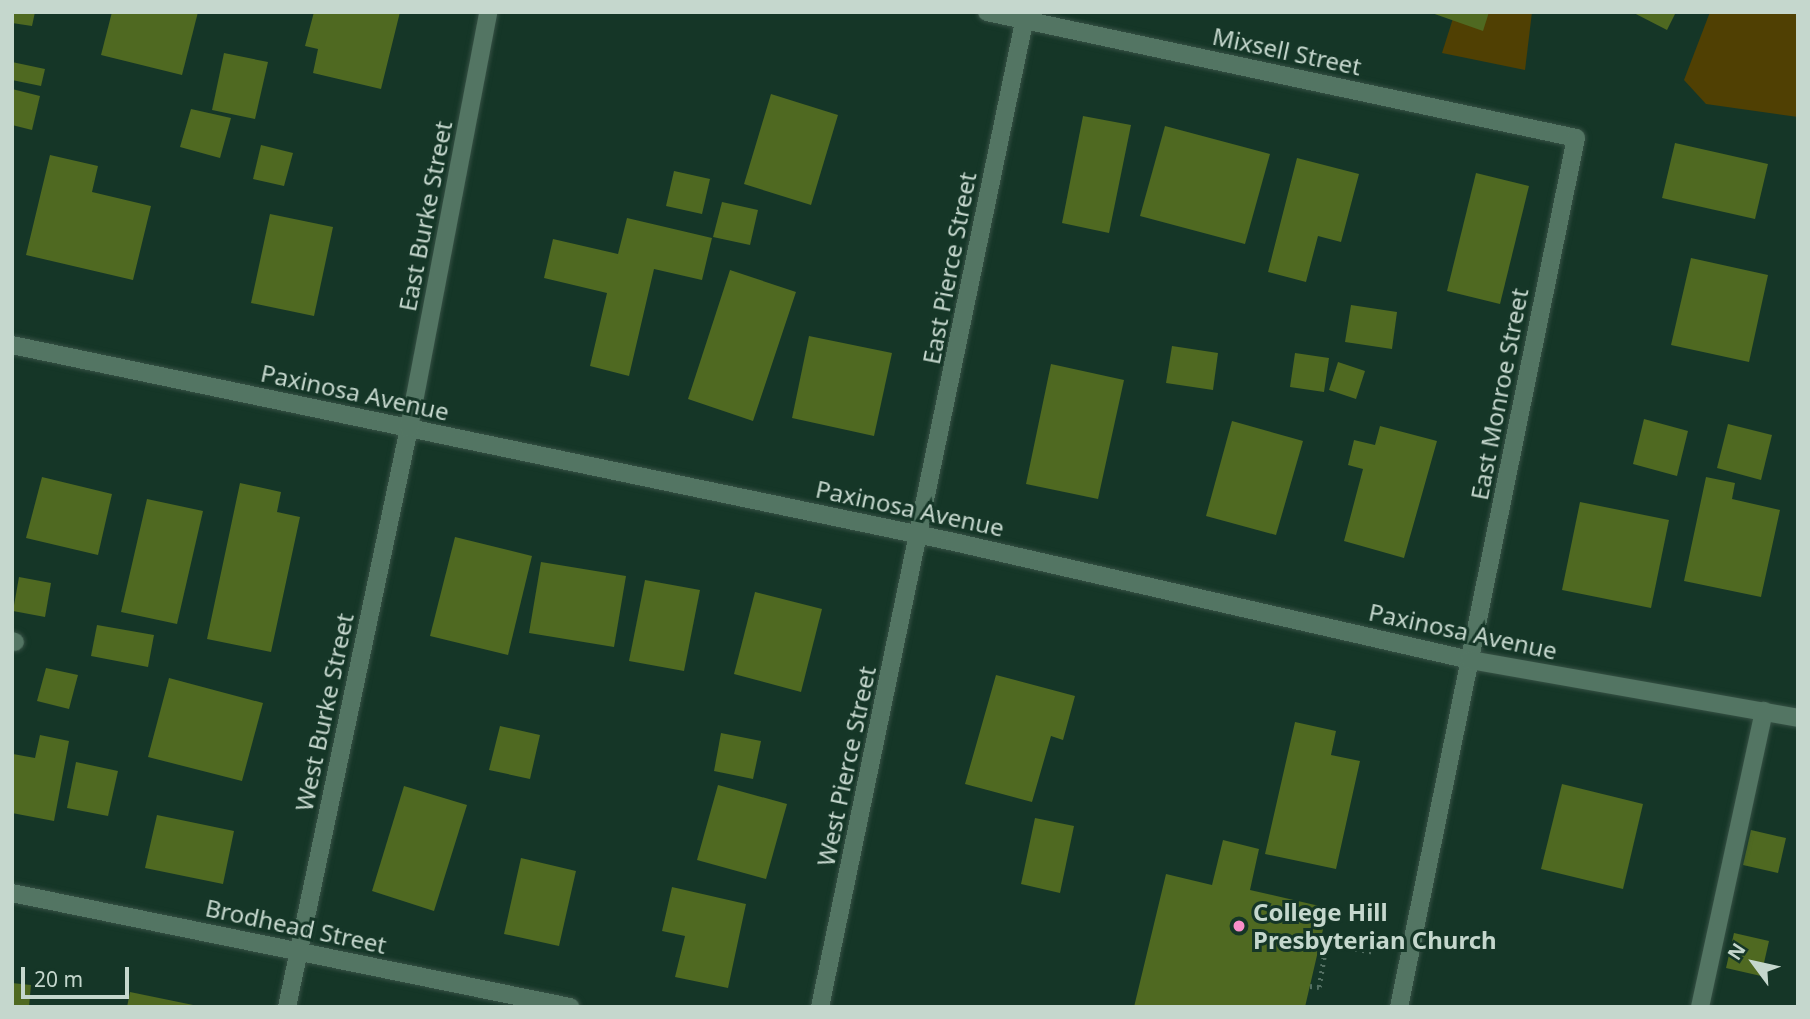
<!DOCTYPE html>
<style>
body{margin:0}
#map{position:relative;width:1810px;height:1019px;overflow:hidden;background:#153627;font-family:"Noto Sans",sans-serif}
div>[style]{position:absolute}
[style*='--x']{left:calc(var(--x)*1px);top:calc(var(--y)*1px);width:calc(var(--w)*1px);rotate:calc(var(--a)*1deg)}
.green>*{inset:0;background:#504003}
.building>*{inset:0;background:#4f6921}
.path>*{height:4.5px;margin-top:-2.25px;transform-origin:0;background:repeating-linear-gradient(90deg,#536f62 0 2px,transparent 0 7px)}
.roads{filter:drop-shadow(0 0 2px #375145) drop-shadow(0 0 2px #375145)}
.service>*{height:18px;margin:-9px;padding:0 9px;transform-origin:9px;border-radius:9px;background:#537563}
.minor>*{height:18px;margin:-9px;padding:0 9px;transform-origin:9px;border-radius:9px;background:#537563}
.dots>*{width:19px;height:19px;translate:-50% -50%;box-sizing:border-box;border:4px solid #153627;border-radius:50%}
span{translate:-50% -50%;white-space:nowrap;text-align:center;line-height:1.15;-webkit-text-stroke:6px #153627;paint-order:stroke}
.street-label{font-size:24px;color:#c5d7cd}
.poi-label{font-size:24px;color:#c5d7cd;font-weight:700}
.left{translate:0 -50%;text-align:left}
.frame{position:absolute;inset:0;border:14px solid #c5d7cd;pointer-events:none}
.north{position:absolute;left:1719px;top:928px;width:70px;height:70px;-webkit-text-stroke:5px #153627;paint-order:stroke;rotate:303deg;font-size:19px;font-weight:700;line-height:28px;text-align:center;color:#c5d7cd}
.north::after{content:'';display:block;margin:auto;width:24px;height:32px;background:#c5d7cd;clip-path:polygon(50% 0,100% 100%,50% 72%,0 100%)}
.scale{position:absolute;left:21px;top:967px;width:108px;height:32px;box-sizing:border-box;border:4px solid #c5d7cd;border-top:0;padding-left:9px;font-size:21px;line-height:24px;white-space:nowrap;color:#c5d7cd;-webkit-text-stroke:5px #153627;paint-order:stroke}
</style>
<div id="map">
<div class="green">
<i style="clip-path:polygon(1455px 12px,1532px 12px,1525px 70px,1442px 53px)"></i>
<i style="clip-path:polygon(1710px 12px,1798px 12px,1798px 117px,1706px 104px,1684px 80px)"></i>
</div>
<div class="building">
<i style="clip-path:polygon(12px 12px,35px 12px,32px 26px,12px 23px)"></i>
<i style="clip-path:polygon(112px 12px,198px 12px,182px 75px,101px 55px)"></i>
<i style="clip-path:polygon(314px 12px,400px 12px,381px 89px,313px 73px,318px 49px,305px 46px)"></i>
<i style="clip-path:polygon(1429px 12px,1489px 12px,1483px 31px)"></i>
<i style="clip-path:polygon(1632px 12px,1676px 12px,1667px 30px)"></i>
<i style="clip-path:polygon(224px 53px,268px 62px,255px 119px,212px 110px)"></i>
<i style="clip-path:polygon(12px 62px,45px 69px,41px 86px,12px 80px)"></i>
<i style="clip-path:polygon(12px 89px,40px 96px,32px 130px,12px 125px)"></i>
<i style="clip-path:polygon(771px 94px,838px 115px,811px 205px,744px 184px)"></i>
<i style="clip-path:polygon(191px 109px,231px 118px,220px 158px,180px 147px)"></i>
<i style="clip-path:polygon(1083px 116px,1131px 125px,1109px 233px,1062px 223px)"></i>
<i style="clip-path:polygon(1165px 126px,1270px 154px,1245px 244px,1140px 216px)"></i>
<i style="clip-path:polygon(1675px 143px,1768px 164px,1755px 219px,1662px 198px)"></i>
<i style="clip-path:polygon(261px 145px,293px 153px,284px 186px,253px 179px)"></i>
<i style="clip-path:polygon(50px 155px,98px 166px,92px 192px,151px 206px,133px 280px,26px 255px)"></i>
<i style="clip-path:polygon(1297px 158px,1359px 174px,1341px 242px,1318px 236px,1306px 282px,1268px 272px)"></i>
<i style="clip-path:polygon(674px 171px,710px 179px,702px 214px,666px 206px)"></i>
<i style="clip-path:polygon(1476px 173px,1529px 186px,1500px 304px,1447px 291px)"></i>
<i style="clip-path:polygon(722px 202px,758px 210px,750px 245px,713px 237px)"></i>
<i style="clip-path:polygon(270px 214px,333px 227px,314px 316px,251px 303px)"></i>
<i style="clip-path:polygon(627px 218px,712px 238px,702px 280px,654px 269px,629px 376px,590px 366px,607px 293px,544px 278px,553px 239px,618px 254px)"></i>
<i style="clip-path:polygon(1691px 258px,1768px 275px,1749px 362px,1671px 345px)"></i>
<i style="clip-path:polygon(730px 270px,796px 292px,753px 421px,688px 399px)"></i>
<i style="clip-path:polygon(1351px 305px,1397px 312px,1392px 349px,1345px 342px)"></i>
<i style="clip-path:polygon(809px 336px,892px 353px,874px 436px,792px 418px)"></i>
<i style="clip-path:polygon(1172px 346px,1218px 353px,1213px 390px,1166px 383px)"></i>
<i style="clip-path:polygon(1295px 353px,1329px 358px,1324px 392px,1290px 387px)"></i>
<i style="clip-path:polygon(1338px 362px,1365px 371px,1356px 399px,1329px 390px)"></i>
<i style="clip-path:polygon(1051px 364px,1124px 380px,1098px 499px,1026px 484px)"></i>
<i style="clip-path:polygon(1644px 419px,1688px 431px,1677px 476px,1633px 464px)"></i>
<i style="clip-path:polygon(1232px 421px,1303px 441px,1276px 535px,1206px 516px)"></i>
<i style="clip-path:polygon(1728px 424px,1772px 435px,1761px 480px,1717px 468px)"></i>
<i style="clip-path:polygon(1380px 426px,1437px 441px,1404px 558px,1344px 541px,1363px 469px,1348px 465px,1354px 440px,1375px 445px)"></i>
<i style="clip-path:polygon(42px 477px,112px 494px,98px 555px,26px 538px)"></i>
<i style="clip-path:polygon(1706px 477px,1735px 483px,1732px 499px,1780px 510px,1761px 597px,1684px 581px)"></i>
<i style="clip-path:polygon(240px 483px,281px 492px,277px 512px,300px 517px,271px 652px,207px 639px)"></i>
<i style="clip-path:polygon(147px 499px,203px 511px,177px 624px,121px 612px)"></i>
<i style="clip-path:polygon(1580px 502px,1669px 520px,1651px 608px,1562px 590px)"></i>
<i style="clip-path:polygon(455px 537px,532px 556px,508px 655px,430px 636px)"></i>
<i style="clip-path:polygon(541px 562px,626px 576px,614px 647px,529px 633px)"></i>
<i style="clip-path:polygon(19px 577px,51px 583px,45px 617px,13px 611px)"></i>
<i style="clip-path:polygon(645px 580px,700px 590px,684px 671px,629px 661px)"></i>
<i style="clip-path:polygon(755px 592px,822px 609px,801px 692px,734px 674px)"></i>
<i style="clip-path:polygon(97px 625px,154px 635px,148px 667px,91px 656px)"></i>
<i style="clip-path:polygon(46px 668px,78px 675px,69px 709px,37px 701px)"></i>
<i style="clip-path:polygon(996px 675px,1075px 696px,1063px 740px,1051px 736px,1032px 802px,965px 784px)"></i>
<i style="clip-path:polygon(169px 678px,263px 703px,242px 781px,148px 757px)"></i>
<i style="clip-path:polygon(1295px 722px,1336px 731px,1331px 755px,1360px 761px,1336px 869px,1265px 854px)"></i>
<i style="clip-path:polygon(500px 726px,540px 735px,530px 779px,489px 770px)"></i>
<i style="clip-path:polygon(721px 733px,761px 741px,753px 779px,714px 771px)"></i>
<i style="clip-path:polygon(40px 735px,69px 741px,54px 821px,12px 813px,13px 754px,35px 758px)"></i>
<i style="clip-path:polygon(76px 762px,118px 771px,108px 816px,67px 808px)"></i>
<i style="clip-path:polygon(1562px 784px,1643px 804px,1623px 889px,1541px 869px)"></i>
<i style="clip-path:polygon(718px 785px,787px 804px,766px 879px,697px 860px)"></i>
<i style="clip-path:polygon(404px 786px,467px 805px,434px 911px,372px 891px)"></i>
<i style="clip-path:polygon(157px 815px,234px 831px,223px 884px,145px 868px)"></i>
<i style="clip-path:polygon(1035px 818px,1074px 826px,1060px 893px,1021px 884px)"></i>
<i style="clip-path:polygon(1751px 830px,1786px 838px,1778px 873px,1743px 865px)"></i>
<i style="clip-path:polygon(1223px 840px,1259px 849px,1250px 890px,1328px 908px,1305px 1007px,1134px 1007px,1166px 874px,1212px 885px)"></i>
<i style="clip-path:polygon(521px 858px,576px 871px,559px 946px,504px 934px)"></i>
<i style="clip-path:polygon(672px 887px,746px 904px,728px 988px,675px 977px,685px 936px,662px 931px)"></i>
<i style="clip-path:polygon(1734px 933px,1769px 941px,1761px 976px,1726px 968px)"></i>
<i style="clip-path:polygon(12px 983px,31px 985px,29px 1007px,12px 1007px)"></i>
<i style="clip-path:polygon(130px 992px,198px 1006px,198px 1007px,127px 1007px)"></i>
</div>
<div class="path">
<i style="--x:1321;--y:943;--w:55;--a:9.5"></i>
<i style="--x:1310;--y:986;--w:9;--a:6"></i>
<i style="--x:1319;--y:987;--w:44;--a:-80.8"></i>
</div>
<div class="roads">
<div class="service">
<i style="--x:12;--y:641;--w:3;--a:18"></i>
<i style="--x:1700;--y:1007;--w:303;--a:-77.8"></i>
</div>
<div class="minor">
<i style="--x:987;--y:12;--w:602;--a:12.07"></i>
<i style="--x:1576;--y:138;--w:887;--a:101.51"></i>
<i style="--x:12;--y:345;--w:962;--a:11.81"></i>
<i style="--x:954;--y:542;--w:529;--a:12.88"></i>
<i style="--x:1470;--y:660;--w:333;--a:10"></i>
<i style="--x:12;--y:893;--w:570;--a:11.55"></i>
<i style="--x:287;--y:1007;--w:592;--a:-78.1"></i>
<i style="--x:409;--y:428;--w:423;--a:-79.2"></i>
<i style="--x:820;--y:1007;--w:1016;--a:-78.3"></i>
</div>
</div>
<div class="dots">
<i style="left:1239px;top:926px;background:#f98fc9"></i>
</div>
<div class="street-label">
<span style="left:1287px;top:51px;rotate:12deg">Mixsell Street</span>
<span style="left:425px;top:216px;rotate:-79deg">East Burke Street</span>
<span style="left:949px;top:268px;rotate:-79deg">East Pierce Street</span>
<span style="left:355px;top:392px;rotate:12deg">Paxinosa Avenue</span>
<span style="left:1499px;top:394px;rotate:-79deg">East Monroe Street</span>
<span style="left:910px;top:508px;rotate:12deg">Paxinosa Avenue</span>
<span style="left:1463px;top:631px;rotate:12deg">Paxinosa Avenue</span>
<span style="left:324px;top:712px;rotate:-78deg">West Burke Street</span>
<span style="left:846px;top:766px;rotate:-78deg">West Pierce Street</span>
<span style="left:296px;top:926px;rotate:12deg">Brodhead Street</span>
</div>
<div class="poi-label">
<span class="left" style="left:1253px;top:926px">College Hill<br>Presbyterian Church</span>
</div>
<div class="frame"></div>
<div class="north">N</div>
<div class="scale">20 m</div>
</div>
